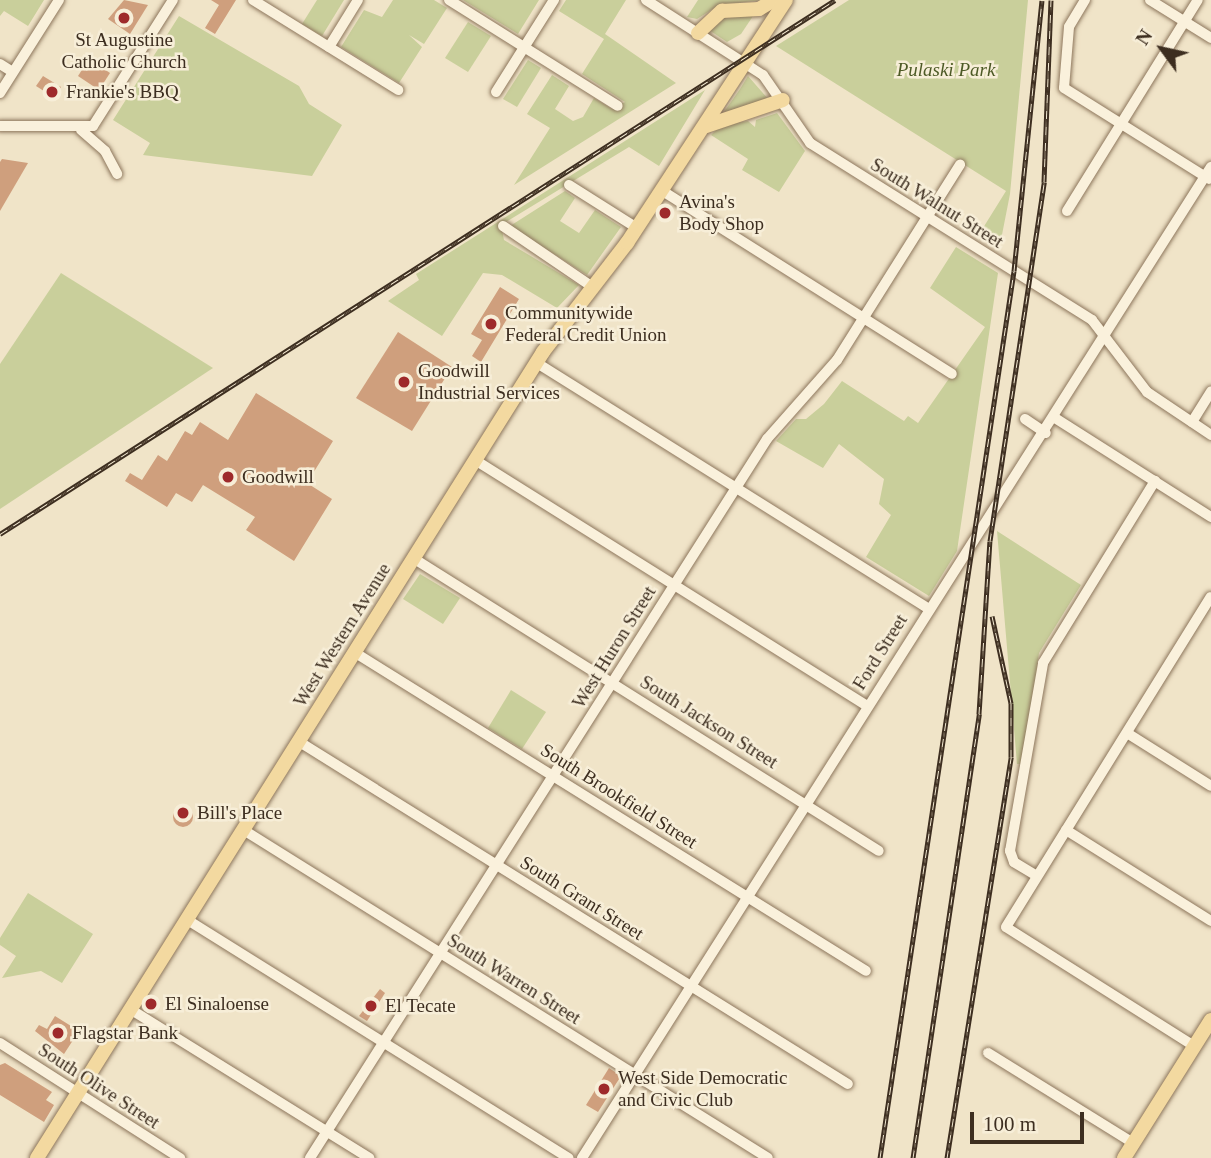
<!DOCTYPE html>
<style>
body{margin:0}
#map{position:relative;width:1211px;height:1158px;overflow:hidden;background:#f0e4c8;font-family:Georgia,serif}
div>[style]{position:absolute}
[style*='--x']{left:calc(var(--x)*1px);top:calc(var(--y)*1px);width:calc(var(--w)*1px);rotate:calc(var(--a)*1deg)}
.green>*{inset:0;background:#c9cf9b}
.building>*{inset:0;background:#cf9f7d}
.round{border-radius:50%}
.roads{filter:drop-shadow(0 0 2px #8d765c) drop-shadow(0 0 2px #8d765c)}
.minor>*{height:10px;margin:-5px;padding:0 5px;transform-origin:5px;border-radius:5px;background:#faf1dc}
.major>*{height:14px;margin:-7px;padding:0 7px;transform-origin:7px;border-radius:7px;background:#f3d9a0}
.rail>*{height:5px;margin-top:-2.5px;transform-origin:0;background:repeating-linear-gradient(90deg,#f7eed8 0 8px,#3d2e20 0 16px);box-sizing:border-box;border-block:2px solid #3d2e20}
.dots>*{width:19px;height:19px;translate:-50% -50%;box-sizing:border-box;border:4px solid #f7eed8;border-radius:50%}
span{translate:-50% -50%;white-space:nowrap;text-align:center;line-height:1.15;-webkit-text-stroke:5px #f7eed8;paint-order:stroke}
.poi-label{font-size:19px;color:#3d2e20}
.left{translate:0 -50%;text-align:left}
.park-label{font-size:19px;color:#4d5a26;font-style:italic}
.street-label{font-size:19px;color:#3d2e20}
.north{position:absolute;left:1127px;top:14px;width:70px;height:70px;-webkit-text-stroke:5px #f7eed8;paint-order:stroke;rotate:303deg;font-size:19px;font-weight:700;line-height:28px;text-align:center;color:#3d2e20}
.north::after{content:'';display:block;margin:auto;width:24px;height:32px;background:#3d2e20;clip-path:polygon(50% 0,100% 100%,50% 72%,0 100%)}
.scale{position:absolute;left:970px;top:1112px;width:114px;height:32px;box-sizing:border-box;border:4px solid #3d2e20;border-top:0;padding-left:9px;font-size:21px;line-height:24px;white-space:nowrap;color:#3d2e20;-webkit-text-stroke:5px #f7eed8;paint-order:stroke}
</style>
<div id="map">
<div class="green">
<i style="clip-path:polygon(0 0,44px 0,28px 26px,4px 11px,0 16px)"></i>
<i style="clip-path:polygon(317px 0,344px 0,322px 36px,302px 24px)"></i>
<i style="clip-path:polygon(393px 0,434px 0,447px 8px,424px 44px,409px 35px,422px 47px,399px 83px,341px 47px,364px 10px,382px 17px)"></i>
<i style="clip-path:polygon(463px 0,539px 0,518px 34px)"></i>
<i style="clip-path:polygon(566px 0,626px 0,605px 34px,676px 83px,514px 185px,550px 128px,527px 114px,552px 75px,569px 86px,555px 109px,573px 121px,583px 117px,594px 98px,612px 109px,625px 102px,582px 74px,604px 39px,559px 11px)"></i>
<i style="clip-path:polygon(698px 0,763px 0,719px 5px,697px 19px,687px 17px)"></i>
<i style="clip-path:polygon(849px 0,1028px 0,1010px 194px,999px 250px,978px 236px,1006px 191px,776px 46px)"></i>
<i style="clip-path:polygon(179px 16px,299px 86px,309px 104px,342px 125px,312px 176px,143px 155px,150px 143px,113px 120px)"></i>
<i style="clip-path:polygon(753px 16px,741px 34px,727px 42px,709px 30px,724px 17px)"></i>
<i style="clip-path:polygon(468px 22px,491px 36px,468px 72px,445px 58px)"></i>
<i style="clip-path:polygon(528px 60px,541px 68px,517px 107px,503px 99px)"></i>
<i style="clip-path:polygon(748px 76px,770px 101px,724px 112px,740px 89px)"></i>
<i style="clip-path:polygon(705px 90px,659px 166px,629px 147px,501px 225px,504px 240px,579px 285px,557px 308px,502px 275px,483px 273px,442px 336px,388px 301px,419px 280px,416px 274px)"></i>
<i style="clip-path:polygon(777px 113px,805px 151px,779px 192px,742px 170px,748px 159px,711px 135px,721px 125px,748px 121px,755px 127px,756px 120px)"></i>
<i style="clip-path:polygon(565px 191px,575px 198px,560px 221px,579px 233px,595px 210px,621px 227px,587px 275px,510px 226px)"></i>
<i style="clip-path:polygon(956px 247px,998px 273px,957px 551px,929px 596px,866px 557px,891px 515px,879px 504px,884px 479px,839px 444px,823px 468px,776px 441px,796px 419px,806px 419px,824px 404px,842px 381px,904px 421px,908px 416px,918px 423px,985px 327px,930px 288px)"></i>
<i style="clip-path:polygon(61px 273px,213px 368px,0 509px,0 364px)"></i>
<i style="clip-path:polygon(997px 531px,1081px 585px,1039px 653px,1023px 764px,1017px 764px)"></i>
<i style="clip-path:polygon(420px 574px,460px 598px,443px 624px,403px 599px)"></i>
<i style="clip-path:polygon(511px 690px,546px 712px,522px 749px,488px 728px)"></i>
<i style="clip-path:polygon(28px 893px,93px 934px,62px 983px,41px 971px,2px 978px,16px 956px,0 945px,0 938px)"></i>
</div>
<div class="building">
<i style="clip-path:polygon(124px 0,148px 5px,130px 34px,108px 19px)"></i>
<i style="clip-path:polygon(211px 0,236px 0,215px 34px,205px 28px,219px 5px)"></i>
<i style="clip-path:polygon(89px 59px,110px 73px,99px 90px,78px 76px)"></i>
<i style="clip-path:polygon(43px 76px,61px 87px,55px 98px,36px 86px)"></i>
<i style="clip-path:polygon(2px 159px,28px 163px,0 211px,0 162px)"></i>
<i style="clip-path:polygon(500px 287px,519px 299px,481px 362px,472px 356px,482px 340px,471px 334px)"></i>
<i style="clip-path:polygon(398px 332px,452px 367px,412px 431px,356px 398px)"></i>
<i style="clip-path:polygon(256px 393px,333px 441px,307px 483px,332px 499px,294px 561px,246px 530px,255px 517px,203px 485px,192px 502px,176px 493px,167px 507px,125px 481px,130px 473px,142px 480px,158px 455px,167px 461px,185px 431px,192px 435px,200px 422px,228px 440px)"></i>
<i class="round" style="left:173px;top:807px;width:20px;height:20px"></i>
<i style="clip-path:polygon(380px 989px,385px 993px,367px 1021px,359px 1016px)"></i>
<i style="clip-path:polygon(55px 1016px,79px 1031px,64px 1054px,35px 1031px,39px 1025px,47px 1029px)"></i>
<i style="clip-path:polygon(5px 1063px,52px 1092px,46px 1100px,54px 1105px,44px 1122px,0 1095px,0 1065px)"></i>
<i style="clip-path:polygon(609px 1068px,621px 1076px,598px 1112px,586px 1105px)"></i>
</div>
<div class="roads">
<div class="minor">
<i style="--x:253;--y:0;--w:171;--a:31.8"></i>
<i style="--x:449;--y:0;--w:199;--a:32.1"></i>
<i style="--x:646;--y:0;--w:139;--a:32.7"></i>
<i style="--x:763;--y:75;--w:83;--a:55.3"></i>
<i style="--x:810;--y:143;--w:333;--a:32.1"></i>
<i style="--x:1092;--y:320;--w:91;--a:52.6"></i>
<i style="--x:1147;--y:392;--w:77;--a:33.9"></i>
<i style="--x:1085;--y:0;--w:31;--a:121"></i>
<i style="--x:1069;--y:27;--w:61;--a:94.7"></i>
<i style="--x:1064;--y:88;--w:171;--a:32.1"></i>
<i style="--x:1150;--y:0;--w:72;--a:31.9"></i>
<i style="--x:329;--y:47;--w:55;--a:-58.3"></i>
<i style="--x:0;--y:64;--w:15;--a:32"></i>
<i style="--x:496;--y:92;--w:109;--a:-57.8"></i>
<i style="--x:0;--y:93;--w:110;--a:-57.6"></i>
<i style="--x:0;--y:126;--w:93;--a:0"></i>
<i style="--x:93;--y:126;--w:149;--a:-57.6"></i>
<i style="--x:81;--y:130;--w:32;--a:41"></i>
<i style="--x:105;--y:151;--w:26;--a:62"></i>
<i style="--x:569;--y:185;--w:80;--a:32.3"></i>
<i style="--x:661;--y:190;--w:344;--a:32.3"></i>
<i style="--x:1067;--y:211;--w:248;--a:-58.2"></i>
<i style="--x:503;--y:226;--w:110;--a:34.3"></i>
<i style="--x:537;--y:363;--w:461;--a:32.1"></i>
<i style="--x:1055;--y:418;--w:185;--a:32.4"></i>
<i style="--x:1025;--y:419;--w:25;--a:34"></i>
<i style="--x:1192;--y:422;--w:36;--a:-58"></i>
<i style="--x:475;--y:460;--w:463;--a:32.1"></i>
<i style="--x:413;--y:558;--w:550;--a:32.16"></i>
<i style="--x:354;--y:652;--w:603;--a:31.92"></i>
<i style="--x:1127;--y:733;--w:99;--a:32.2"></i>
<i style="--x:298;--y:741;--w:648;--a:31.95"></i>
<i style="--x:242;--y:829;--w:620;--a:32.02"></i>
<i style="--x:1066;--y:830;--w:171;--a:32.1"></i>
<i style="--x:1037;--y:876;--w:27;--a:-149"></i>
<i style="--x:1014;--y:862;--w:12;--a:-110"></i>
<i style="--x:1010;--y:851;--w:191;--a:-80"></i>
<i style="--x:1043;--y:663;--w:214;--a:-58.4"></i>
<i style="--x:186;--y:919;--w:451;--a:32"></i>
<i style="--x:130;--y:1009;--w:282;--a:31.9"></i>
<i style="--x:0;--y:1043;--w:214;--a:32.6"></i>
<i style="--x:1194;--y:1046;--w:222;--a:-147.7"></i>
<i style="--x:1006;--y:927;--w:388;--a:-58.2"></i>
<i style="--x:988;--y:1053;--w:171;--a:31.8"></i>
<i style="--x:310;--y:1158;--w:852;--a:-57.56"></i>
<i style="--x:767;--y:439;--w:106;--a:-48.5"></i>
<i style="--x:837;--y:360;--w:231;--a:-57.8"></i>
<i style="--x:582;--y:1158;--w:1174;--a:-57.6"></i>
</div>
<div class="major">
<i style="--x:698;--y:33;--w:33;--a:-43"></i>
<i style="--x:722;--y:11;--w:37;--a:-3"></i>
<i style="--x:759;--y:9;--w:17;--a:-31"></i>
<i style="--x:706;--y:126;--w:81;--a:-18.7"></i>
<i style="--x:37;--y:1158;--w:952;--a:-57.88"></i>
<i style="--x:543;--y:352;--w:138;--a:-52.4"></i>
<i style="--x:627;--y:243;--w:290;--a:-56.8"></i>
<i style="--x:1124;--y:1158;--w:163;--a:-57.8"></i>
</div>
</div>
<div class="rail">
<i style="--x:0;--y:534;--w:991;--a:-32.6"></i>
<i style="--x:880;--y:1158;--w:897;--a:-81.41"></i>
<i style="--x:1014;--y:271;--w:272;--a:-84.1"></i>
<i style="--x:913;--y:1158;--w:449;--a:-81.5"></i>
<i style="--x:979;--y:714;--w:173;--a:-86.4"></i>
<i style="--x:990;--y:541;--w:363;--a:-81.4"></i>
<i style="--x:1044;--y:182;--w:182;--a:-87.8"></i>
<i style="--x:947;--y:1158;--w:406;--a:-80.9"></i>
<i style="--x:1011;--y:757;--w:54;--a:-90"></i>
<i style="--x:1011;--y:703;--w:89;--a:-102.3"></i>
</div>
<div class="dots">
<i style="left:124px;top:18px;background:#9e2a2b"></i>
<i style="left:52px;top:92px;background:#9e2a2b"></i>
<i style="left:665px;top:213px;background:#9e2a2b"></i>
<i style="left:491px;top:324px;background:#9e2a2b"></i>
<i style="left:404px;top:382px;background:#9e2a2b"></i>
<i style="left:228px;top:477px;background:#9e2a2b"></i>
<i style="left:183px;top:813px;background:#9e2a2b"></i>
<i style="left:151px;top:1004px;background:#9e2a2b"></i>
<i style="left:371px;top:1006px;background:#9e2a2b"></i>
<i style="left:58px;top:1033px;background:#9e2a2b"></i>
<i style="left:604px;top:1089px;background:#9e2a2b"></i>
</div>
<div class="poi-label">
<span style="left:124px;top:51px">St Augustine<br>Catholic Church</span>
<span class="left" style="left:66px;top:92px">Frankie's BBQ</span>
<span class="left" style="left:679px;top:213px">Avina's<br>Body Shop</span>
<span class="left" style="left:505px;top:324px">Communitywide<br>Federal Credit Union</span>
<span class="left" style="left:418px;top:382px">Goodwill<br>Industrial Services</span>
<span class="left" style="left:242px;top:477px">Goodwill</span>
<span class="left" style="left:197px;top:813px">Bill's Place</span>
<span class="left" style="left:165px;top:1004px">El Sinaloense</span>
<span class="left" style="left:385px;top:1006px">El Tecate</span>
<span class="left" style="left:72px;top:1033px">Flagstar Bank</span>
<span class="left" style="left:618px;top:1089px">West Side Democratic<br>and Civic Club</span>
</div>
<div class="park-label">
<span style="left:946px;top:70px">Pulaski Park</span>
</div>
<div class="street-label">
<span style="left:937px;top:203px;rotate:32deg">South Walnut Street</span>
<span style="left:342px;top:635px;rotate:-58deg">West Western Avenue</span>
<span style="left:614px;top:647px;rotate:-58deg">West Huron Street</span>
<span style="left:880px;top:652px;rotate:-58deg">Ford Street</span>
<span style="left:709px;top:722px;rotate:32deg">South Jackson Street</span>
<span style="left:619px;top:796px;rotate:32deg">South Brookfield Street</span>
<span style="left:582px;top:898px;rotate:32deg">South Grant Street</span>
<span style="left:514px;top:979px;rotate:32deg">South Warren Street</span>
<span style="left:99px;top:1086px;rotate:33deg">South Olive Street</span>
</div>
<div class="north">N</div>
<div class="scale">100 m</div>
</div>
